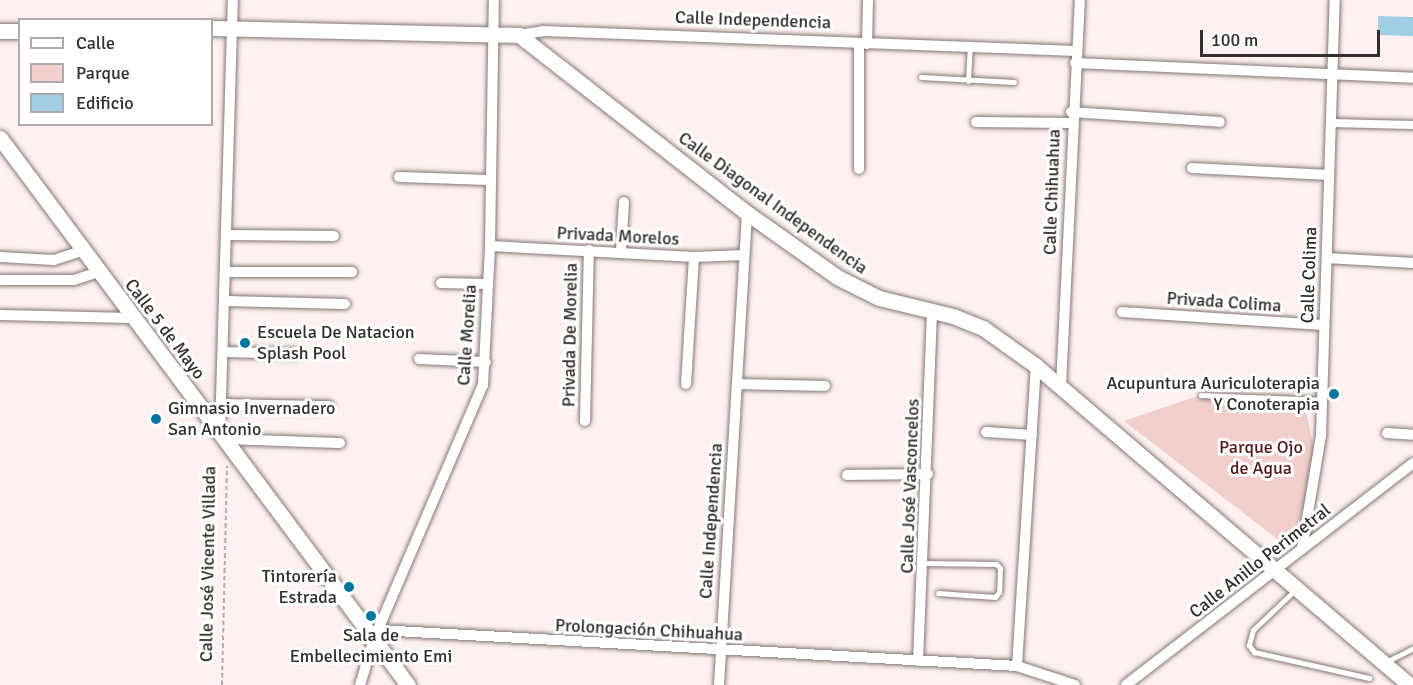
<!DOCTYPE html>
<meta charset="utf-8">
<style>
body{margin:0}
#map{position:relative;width:1413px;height:685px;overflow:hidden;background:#fef1f0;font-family:Signika,sans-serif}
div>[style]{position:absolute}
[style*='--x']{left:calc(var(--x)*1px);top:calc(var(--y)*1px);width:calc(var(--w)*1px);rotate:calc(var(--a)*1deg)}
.green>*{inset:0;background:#f0cfcc}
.building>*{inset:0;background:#a2cee5}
.path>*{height:2px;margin-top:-1px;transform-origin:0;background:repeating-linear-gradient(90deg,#b5abaa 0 4.5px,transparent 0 7.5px)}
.roads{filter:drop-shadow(0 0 2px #837876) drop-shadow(0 0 2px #837876)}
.service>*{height:5px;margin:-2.5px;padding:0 2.5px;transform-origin:2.5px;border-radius:2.5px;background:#fff}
.pedestrian>*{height:8px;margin:-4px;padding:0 4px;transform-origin:4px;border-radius:4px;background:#fff}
.minor>*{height:10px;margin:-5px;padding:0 5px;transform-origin:5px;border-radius:5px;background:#fff}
.secondary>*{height:15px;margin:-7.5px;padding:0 7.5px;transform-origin:7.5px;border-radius:7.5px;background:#fff}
.dots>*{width:16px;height:16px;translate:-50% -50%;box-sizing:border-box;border:3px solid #fff;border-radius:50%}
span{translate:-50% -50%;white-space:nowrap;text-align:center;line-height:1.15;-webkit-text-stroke:6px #fff;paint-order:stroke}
.street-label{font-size:18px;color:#332e2d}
.poi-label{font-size:18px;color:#332e2d}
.left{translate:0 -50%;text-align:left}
.right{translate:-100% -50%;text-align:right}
.park-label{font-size:18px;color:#511817}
.legend{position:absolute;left:18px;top:18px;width:195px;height:108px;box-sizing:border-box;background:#fff;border:2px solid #adabab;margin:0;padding:8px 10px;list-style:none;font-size:18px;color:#332e2d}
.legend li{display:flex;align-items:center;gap:12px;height:30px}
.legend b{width:30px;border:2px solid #adabab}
.scale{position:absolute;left:1200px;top:30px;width:180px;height:27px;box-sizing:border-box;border:3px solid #332e2d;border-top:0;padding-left:8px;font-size:18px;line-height:21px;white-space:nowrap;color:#332e2d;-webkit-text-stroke:4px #fff;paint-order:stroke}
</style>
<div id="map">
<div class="green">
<i style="clip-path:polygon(1201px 395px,1306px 412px,1318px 466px,1289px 548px,1124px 421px)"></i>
</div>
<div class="building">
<i style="clip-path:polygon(1378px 16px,1413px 17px,1413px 36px,1378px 35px)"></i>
</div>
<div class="path">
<i style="--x:222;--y:685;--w:219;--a:-88.7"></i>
</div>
<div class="roads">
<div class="service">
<i style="--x:921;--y:77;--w:93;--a:3.1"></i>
<i style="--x:968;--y:81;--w:35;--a:-87"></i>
<i style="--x:1201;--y:395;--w:122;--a:2.3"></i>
<i style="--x:925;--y:563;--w:71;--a:0.8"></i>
<i style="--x:996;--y:564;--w:6;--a:45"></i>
<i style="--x:1000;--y:568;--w:24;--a:92"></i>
<i style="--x:999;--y:592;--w:6;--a:129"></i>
<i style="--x:995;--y:597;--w:57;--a:-176"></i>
<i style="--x:1295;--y:590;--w:58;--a:136.4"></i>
<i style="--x:1253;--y:630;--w:16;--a:105"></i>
<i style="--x:1249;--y:645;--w:9;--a:54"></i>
<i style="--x:1254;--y:652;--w:118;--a:12.7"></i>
<i style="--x:1386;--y:662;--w:30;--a:-27"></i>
</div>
<div class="pedestrian">
<i style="--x:1330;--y:123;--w:83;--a:1.4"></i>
</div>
<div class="minor">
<i style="--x:519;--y:35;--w:24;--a:-9"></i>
<i style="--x:543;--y:31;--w:534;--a:2.14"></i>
<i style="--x:859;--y:44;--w:125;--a:90"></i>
<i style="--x:867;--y:44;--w:44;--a:-88.7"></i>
<i style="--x:1075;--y:63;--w:338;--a:2.5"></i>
<i style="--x:1071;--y:112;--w:149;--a:3.8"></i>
<i style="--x:976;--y:122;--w:95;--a:0.6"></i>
<i style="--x:1192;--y:168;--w:137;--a:2.9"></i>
<i style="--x:399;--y:177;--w:92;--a:1.9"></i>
<i style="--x:228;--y:235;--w:106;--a:0.5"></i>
<i style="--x:490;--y:246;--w:204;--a:3.1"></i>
<i style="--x:694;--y:257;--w:50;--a:-2.3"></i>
<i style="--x:621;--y:252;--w:50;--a:-86.6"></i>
<i style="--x:0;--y:257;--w:54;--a:3.2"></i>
<i style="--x:54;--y:260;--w:28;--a:-18"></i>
<i style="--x:1327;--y:258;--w:86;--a:3.3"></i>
<i style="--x:227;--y:272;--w:125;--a:0"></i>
<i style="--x:0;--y:280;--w:74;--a:0"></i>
<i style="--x:74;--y:280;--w:25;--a:-18"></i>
<i style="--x:441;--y:283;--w:47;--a:1.2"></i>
<i style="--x:226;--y:301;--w:119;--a:1.4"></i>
<i style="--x:1122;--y:312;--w:201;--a:3.7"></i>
<i style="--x:0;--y:315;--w:131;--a:1.3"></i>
<i style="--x:225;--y:352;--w:74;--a:1.5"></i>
<i style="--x:419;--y:359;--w:67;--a:2.6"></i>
<i style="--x:686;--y:384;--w:127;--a:-86.4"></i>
<i style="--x:739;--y:384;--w:86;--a:1.3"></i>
<i style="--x:1061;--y:386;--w:386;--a:-87.2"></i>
<i style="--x:222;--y:404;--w:107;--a:1.1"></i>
<i style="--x:585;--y:421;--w:171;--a:-88.7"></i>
<i style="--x:220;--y:432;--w:432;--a:-88.3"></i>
<i style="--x:986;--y:432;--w:46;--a:3.7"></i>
<i style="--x:1387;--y:433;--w:26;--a:4"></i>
<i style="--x:224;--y:439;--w:116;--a:2"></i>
<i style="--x:847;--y:475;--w:81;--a:-0.7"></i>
<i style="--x:1302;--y:549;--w:115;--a:-80.5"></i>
<i style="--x:1321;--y:436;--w:436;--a:-88.2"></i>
<i style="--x:378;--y:630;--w:640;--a:3.22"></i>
<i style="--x:1017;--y:666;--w:61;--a:18.1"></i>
<i style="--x:918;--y:661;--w:349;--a:-87.7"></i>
<i style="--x:1017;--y:666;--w:301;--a:-86.4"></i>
<i style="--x:360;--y:685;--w:48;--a:-73.1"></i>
<i style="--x:374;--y:639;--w:276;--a:-66.8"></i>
<i style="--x:483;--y:385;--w:139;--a:-87.1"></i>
<i style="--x:490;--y:246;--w:246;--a:-89.1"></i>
<i style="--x:719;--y:685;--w:473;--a:-86.6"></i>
<i style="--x:1126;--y:685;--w:363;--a:-37.7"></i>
</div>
<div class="secondary">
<i style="--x:212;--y:28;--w:307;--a:1.3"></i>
<i style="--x:519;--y:35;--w:289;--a:38"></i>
<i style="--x:747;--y:213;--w:110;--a:35.4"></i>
<i style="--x:837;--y:277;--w:47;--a:26.6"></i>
<i style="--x:879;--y:298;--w:76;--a:13.7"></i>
<i style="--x:953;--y:316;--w:32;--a:22"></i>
<i style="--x:983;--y:328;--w:65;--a:35.6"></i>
<i style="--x:1036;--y:366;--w:492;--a:40.5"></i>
<i style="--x:0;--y:31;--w:20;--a:0"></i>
<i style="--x:0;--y:138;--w:682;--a:53.28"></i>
</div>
</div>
<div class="dots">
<i style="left:245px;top:343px;background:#00769f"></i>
<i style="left:1334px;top:394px;background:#00769f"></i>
<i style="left:156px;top:419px;background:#00769f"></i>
<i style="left:349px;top:587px;background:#00769f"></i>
<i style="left:371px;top:616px;background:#00769f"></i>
</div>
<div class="street-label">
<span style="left:753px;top:20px;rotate:2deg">Calle Independencia</span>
<span style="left:1052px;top:192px;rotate:-88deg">Calle Chihuahua</span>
<span style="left:773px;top:203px;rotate:36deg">Calle Diagonal Independencia</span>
<span style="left:618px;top:236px;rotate:3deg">Privada Morelos</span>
<span style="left:1309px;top:275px;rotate:-88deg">Calle Colima</span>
<span style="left:1224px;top:302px;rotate:4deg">Privada Colima</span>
<span style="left:165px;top:329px;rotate:53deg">Calle 5 de Mayo</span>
<span style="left:467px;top:335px;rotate:-86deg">Calle Morelia</span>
<span style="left:570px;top:335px;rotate:-89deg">Privada De Morelia</span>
<span style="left:910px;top:486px;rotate:-88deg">Calle José Vasconcelos</span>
<span style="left:711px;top:521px;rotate:-86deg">Calle Independencia</span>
<span style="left:1260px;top:561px;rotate:-38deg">Calle Anillo Perimetral</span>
<span style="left:208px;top:564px;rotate:-89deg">Calle José Vicente Villada</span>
<span style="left:649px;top:630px;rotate:3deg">Prolongación Chihuahua</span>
</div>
<div class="poi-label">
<span class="left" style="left:257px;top:343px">Escuela De Natacion<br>Splash Pool</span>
<span class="right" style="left:1320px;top:394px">Acupuntura Auriculoterapia<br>Y Conoterapia</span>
<span class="left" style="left:168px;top:419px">Gimnasio Invernadero<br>San Antonio</span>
<span class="right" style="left:337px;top:587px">Tintorería<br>Estrada</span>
<span style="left:371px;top:646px">Sala de<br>Embellecimiento Emi</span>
</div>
<div class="park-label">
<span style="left:1261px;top:458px">Parque Ojo<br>de Agua</span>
</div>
<ul class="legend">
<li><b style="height:8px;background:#fff"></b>Calle</li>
<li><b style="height:16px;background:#f0cfcc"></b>Parque</li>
<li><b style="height:16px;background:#a2cee5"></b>Edificio</li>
</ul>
<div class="scale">100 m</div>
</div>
